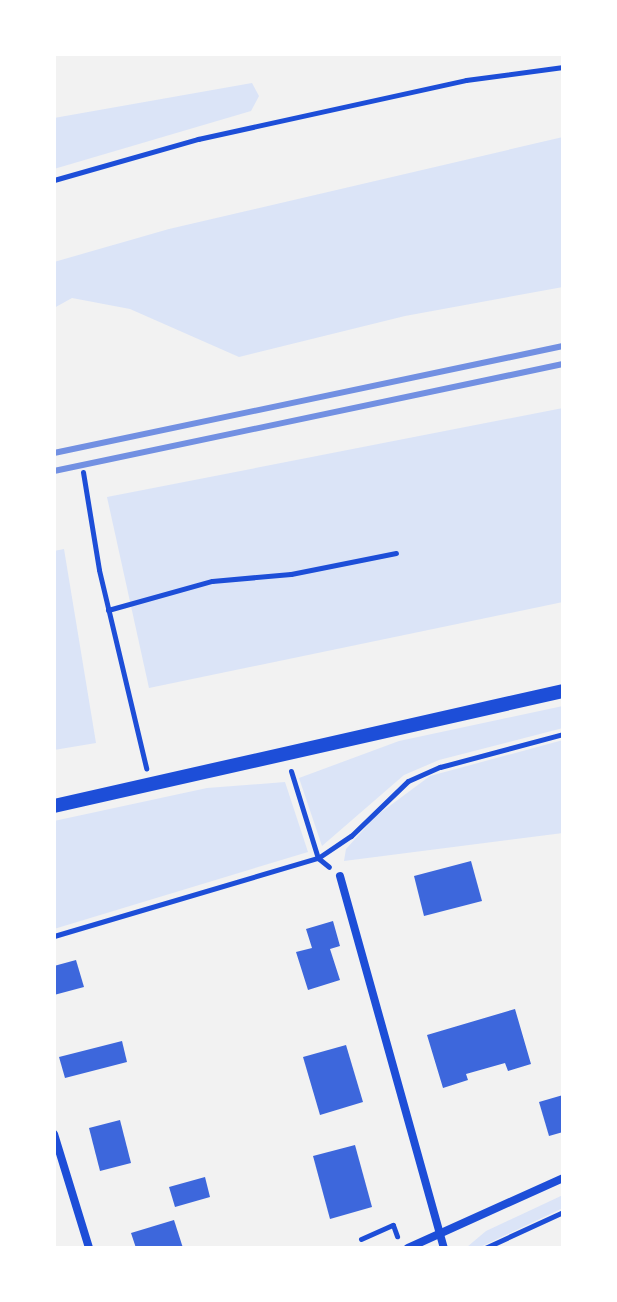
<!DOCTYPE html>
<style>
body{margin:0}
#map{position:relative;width:617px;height:1302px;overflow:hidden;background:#f2f2f2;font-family:Manrope,sans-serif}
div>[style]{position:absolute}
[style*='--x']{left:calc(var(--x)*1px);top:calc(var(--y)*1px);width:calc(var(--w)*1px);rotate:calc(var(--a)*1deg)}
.green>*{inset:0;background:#dbe4f7}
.building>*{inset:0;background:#3d67dc}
.path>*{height:5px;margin:-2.5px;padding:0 2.5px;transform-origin:2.5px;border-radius:2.5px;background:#1d4ed8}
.service>*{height:5px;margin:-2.5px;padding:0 2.5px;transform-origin:2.5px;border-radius:2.5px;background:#1d4ed8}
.minor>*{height:8px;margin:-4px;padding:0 4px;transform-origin:4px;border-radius:4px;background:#1d4ed8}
.tertiary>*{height:14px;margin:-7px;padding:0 7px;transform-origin:7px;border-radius:7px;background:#1d4ed8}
.rail>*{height:6px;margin:-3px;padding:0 3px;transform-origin:3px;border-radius:3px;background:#7290e2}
span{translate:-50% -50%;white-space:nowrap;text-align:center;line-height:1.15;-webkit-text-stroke:6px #fff;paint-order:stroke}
.frame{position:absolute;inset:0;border:56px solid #fff;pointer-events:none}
</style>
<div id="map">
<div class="green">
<i style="clip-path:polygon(252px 83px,259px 96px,251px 111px,54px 169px,54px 118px)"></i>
<i style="clip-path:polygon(563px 137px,563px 287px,405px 316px,239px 357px,130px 309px,72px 298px,54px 308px,54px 262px,169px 229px)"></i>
<i style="clip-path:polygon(563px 408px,563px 602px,149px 688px,107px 497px)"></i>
<i style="clip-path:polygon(64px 549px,96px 743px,54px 750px,54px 551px)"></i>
<i style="clip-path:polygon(563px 706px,563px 728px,439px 760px,404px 775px,322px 846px,299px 778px,399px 741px)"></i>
<i style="clip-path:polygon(563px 740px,563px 833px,344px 861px,346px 849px,376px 816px,430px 776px)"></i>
<i style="clip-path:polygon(285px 782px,308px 852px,54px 929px,54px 821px,207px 788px)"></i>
<i style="clip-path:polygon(563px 1195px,563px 1208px,478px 1248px,467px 1247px,486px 1231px)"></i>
</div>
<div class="building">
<i style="clip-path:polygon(471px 861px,482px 901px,424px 916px,414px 876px)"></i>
<i style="clip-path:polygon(333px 921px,340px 946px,330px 949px,340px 980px,308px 990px,296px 952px,312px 948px,306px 929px)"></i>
<i style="clip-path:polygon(76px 960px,84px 987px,54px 995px,54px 966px)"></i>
<i style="clip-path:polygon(515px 1009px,531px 1064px,508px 1071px,505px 1063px,466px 1074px,468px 1080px,443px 1088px,427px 1035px)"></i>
<i style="clip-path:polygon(122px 1041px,127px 1062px,65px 1078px,59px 1057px)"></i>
<i style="clip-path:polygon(346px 1045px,363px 1102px,320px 1115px,303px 1057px)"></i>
<i style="clip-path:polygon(563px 1095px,563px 1132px,549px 1136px,539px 1102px)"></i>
<i style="clip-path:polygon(120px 1120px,131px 1163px,100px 1171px,89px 1128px)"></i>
<i style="clip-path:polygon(355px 1145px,372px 1207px,330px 1219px,313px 1156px)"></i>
<i style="clip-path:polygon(205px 1177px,210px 1197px,175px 1207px,169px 1187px)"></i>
<i style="clip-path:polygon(174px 1220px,183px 1248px,136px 1248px,131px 1233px)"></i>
</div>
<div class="path">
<i style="--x:83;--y:472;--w:99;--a:80.7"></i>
<i style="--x:99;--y:570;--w:204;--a:76.6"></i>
<i style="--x:108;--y:610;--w:108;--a:-15.6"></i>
<i style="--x:212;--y:581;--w:79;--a:-5.1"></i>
<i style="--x:291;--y:574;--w:107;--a:-11.3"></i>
<i style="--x:291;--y:771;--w:91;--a:72.8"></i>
<i style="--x:318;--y:858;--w:14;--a:39"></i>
<i style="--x:54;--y:936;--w:275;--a:-16.5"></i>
<i style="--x:318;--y:858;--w:40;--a:-34"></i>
<i style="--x:351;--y:836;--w:79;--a:-44"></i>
<i style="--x:408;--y:781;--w:35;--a:-24"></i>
<i style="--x:440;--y:767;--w:127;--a:-15"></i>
<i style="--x:361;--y:1239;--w:35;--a:-24"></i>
<i style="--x:393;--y:1225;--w:12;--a:70"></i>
<i style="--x:485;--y:1248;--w:86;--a:-24.8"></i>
</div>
<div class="service">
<i style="--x:54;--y:180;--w:150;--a:-15.9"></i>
<i style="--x:198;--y:139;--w:274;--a:-12.4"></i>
<i style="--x:466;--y:80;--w:98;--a:-7.6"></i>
</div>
<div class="minor">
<i style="--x:340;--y:876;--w:386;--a:74.4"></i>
<i style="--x:54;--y:1134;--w:119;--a:72.9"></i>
<i style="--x:408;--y:1248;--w:170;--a:-24.3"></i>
</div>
<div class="tertiary">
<i style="--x:54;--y:806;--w:522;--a:-12.73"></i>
</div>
<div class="rail">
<i style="--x:54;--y:453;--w:520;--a:-11.87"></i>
<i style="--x:54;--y:471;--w:520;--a:-11.87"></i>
</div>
<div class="frame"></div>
</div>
